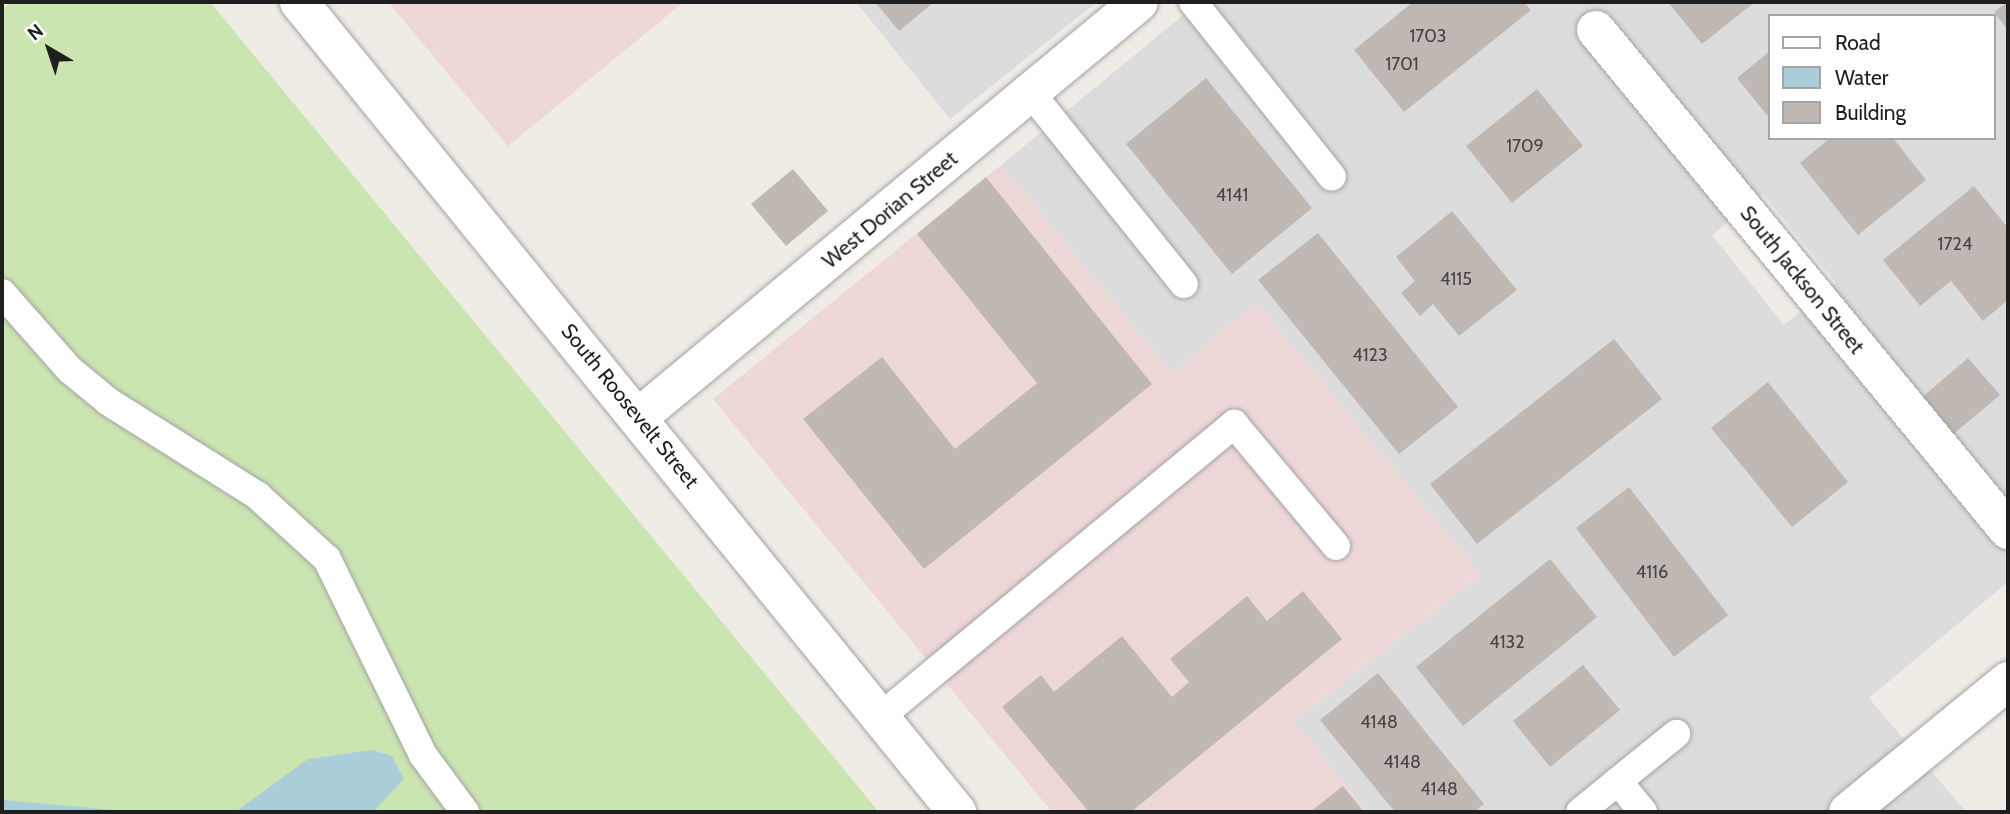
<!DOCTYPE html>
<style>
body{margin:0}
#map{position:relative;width:2010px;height:814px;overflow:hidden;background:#efece6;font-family:Cabin,sans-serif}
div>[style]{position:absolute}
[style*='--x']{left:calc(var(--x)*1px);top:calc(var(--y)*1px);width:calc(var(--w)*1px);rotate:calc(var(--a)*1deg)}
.residential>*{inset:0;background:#dddcdc}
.commercial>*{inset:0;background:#eed8d7}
.grass>*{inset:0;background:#cbe5b1}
.water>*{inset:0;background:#aacfd9}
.building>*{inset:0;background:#bfb8b3}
.roads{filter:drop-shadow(0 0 2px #a3a3a3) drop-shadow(0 0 2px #a3a3a3)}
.service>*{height:28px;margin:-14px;padding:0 14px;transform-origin:14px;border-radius:14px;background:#fff}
.minor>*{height:38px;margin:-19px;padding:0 19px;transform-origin:19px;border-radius:19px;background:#fff}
.tertiary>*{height:38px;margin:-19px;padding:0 19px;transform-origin:19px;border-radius:19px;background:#fff}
span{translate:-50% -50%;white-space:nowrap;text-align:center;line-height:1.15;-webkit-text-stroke:5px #fff;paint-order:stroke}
.number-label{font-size:18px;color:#474544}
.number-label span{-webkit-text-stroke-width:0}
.street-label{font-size:21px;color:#1f1f1f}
.frame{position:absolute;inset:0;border:4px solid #1f1f1f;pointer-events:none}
.legend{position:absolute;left:1768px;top:14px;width:228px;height:126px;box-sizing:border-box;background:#fff;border:2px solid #a5a5a5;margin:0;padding:9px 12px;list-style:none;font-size:21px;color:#1f1f1f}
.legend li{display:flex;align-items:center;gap:14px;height:35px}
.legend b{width:35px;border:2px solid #a5a5a5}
.north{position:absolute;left:14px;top:14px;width:70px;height:70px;-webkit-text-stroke:5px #fff;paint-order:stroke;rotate:321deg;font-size:19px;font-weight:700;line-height:28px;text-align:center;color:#1f1f1f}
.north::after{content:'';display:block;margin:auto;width:24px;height:32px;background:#1f1f1f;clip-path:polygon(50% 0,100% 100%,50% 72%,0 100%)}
</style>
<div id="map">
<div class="residential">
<i style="clip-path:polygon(856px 2px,1097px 2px,950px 119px)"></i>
<i style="clip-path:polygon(evenodd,1199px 2px,2008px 2px,2008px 582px,1869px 698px,1966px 812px,1368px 812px,1293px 722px,1480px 575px,1257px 304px,1172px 373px,1001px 165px,1199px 2px,1770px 16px,1994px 16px,1994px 138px,1770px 138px,1770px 16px,1199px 2px,1763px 194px,1836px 283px,1784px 325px,1712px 235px,1763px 194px)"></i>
</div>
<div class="commercial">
<i style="clip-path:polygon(388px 2px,684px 2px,508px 146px)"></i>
<i style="clip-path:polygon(1001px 165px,1172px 373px,1257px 303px,1481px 574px,1294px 721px,1368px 812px,1052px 812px,713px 399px)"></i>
</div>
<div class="grass">
<i style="clip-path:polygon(11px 2px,210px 2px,879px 812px,2px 812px,2px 9px)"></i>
</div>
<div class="water">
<i style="clip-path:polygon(372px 750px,392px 756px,404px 779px,373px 812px,235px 812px,308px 759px)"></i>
<i style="clip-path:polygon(2px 800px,137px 812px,2px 812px)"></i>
</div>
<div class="building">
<i style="clip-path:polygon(875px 2px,934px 2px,899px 31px)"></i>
<i style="clip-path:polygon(1413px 2px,1524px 2px,1531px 10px,1404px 112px,1354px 50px)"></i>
<i style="clip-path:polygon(1668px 2px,1755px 2px,1702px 44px)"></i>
<i style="clip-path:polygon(2008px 2px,2008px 30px,1994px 12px)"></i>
<i style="clip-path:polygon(1770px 51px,1770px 119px,1737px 78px)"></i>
<i style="clip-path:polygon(1206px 78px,1312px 208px,1232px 274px,1126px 144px)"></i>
<i style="clip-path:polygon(1537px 89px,1583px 146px,1512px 203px,1466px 146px)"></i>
<i style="clip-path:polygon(1830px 138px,1893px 138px,1926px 180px,1858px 235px,1800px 163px)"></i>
<i style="clip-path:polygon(793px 169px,828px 211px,786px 246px,751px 204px)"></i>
<i style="clip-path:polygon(986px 177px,1152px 384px,924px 569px,803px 419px,882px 357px,955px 449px,1037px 383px,917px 234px)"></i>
<i style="clip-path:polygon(1974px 186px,2008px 228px,2008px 300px,1983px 321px,1951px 281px,1920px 306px,1883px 260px)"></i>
<i style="clip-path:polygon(1452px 211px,1517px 290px,1459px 336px,1433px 304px,1420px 316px,1401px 293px,1415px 281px,1396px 257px)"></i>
<i style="clip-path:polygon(1318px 233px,1458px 407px,1399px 454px,1258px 280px)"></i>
<i style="clip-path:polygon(1614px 339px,1662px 399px,1477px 544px,1430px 484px)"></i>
<i style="clip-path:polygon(1968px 358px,2000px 395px,1950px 437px,1919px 400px)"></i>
<i style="clip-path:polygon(1768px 382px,1848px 482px,1792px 527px,1711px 428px)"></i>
<i style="clip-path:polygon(1629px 487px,1728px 615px,1674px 657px,1576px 528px)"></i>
<i style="clip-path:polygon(1550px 559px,1597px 617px,1463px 726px,1416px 667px)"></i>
<i style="clip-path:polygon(1303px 591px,1342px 639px,1131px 812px,1089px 812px,1002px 707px,1041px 675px,1054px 692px,1122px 636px,1172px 697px,1189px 682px,1170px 659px,1247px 596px,1267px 621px)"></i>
<i style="clip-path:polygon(1583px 665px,1620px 710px,1550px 767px,1513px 721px)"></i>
<i style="clip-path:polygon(1378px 673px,1484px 804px,1474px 812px,1395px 812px,1320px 720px)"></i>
<i style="clip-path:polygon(1343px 786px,1364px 812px,1310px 812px)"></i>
</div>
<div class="roads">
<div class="service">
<i style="--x:1193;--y:2;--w:223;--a:51.5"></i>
<i style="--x:1030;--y:92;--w:246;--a:51.3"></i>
<i style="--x:2;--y:293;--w:103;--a:48.6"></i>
<i style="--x:70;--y:370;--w:50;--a:39.4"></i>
<i style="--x:109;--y:402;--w:176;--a:32.2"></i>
<i style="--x:258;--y:496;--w:93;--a:42.4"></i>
<i style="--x:327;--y:559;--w:218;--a:63.9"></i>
<i style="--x:423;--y:755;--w:71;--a:53.6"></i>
<i style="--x:880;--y:717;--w:460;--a:-39.6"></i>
<i style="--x:1234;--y:424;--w:159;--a:50.1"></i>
<i style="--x:1618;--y:781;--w:40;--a:51"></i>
<i style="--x:1580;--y:812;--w:124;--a:-39.1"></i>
</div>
<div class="minor">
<i style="--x:1596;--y:30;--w:648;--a:50.51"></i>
<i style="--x:640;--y:416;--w:648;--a:-39.68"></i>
<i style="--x:1848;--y:812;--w:207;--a:-39.3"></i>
</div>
<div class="tertiary">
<i style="--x:299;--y:2;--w:1044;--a:50.91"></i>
</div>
</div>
<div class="number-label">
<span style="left:1428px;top:36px">1703</span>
<span style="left:1402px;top:64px">1701</span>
<span style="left:1525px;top:146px">1709</span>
<span style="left:1232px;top:195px">4141</span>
<span style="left:1955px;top:244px">1724</span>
<span style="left:1456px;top:279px">4115</span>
<span style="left:1370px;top:355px">4123</span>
<span style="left:1652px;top:572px">4116</span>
<span style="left:1507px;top:642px">4132</span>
<span style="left:1379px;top:722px">4148</span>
<span style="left:1402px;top:762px">4148</span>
<span style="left:1439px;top:789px">4148</span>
</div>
<div class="street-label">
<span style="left:890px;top:210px;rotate:-40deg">West Dorian Street</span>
<span style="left:1802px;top:280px;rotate:51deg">South Jackson Street</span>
<span style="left:630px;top:406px;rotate:51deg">South Roosevelt Street</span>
</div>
<div class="frame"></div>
<ul class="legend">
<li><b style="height:9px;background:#fff"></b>Road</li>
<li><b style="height:19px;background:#aacfd9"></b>Water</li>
<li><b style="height:19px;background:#bfb8b3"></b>Building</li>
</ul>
<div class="north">N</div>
</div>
